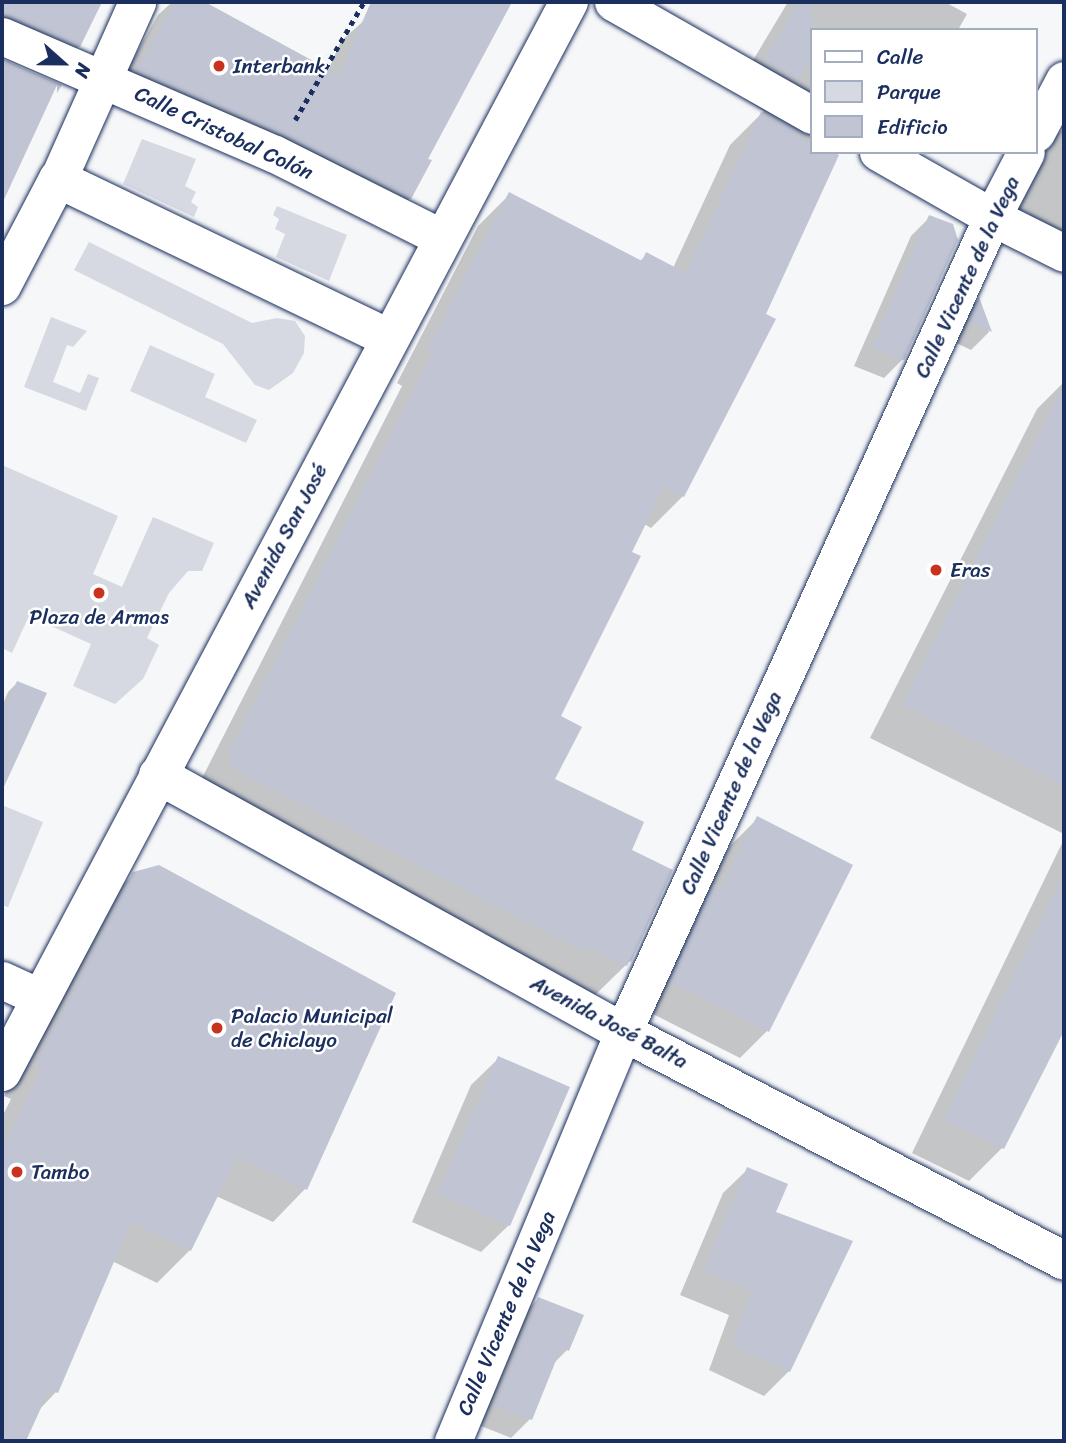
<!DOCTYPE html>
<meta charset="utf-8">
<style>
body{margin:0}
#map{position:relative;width:1066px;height:1443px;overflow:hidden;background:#f6f7f9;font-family:Sriracha,sans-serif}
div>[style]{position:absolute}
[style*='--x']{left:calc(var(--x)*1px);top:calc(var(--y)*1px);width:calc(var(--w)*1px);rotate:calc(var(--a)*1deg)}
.green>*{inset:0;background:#d6d9e2}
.shadow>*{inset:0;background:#0003}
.building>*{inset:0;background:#c0c4d3}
.path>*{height:4.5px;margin-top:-2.25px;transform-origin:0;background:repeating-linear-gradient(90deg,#1b2f5e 0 5px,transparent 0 10px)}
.roads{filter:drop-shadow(0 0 2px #1b2f5e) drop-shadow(0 0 2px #1b2f5e)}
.street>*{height:37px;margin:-18.5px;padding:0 18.5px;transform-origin:18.5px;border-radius:18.5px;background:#fff}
.secondary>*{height:38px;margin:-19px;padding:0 19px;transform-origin:19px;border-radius:19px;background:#fff}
.dots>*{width:19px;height:19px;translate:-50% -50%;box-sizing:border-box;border:4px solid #fff;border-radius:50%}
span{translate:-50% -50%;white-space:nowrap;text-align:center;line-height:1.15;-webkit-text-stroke:5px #fff;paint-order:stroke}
.poi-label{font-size:21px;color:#1b2f5e}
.left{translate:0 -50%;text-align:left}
.street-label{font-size:21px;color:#1b2f5e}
.frame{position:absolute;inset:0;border:4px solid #1b2f5e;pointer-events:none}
.legend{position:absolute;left:810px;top:28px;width:228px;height:126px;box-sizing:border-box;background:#fff;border:2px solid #a4acbf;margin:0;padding:9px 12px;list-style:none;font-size:21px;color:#1b2f5e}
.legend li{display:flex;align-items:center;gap:14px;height:35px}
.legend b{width:35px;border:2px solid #a4acbf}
.north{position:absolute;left:28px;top:28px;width:70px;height:70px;-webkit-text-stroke:5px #fff;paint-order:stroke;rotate:111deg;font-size:19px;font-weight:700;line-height:28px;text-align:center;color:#1b2f5e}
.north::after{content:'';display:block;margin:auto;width:24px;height:32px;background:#1b2f5e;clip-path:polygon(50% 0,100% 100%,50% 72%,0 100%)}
</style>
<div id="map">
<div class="green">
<i style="clip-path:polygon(142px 139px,196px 159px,185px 186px,196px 192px,191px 202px,198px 207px,194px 217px,123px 184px)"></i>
<i style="clip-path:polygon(277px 206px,347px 235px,329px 281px,276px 257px,285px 234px,275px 229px,279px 219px,273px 215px)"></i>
<i style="clip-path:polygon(89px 242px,252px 323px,277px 318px,295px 321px,305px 336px,304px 353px,293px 373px,269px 390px,255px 385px,223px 344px,74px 270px)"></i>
<i style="clip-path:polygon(51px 317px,87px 331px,73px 347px,67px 345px,53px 382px,80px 393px,88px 374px,99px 378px,86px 411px,24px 387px)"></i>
<i style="clip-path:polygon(150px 345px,215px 374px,205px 397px,257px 420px,246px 443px,130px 391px)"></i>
<i style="clip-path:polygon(2px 465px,118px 516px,93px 574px,122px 587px,153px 517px,214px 543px,202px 571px,188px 571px,169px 593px,147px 638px,159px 645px,143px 679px,115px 704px,73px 686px,91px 644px,29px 616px,12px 653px,2px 648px)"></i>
<i style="clip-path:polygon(2px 805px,43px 822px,8px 907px,2px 905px)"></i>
</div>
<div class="shadow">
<i style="clip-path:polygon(2px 2px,102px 2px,79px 46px,49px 75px,2px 55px)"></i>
<i style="clip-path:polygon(172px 2px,201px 2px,328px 71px,341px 41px,367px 18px,375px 2px,509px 2px,426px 159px,410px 198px,386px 222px,113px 95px,158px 15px)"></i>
<i style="clip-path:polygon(788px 2px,945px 2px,967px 14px,958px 30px,812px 30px,812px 152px,839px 152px,683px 496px,651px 528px,644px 524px,558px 716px,553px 780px,629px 851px,630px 961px,593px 997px,198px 786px,402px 386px,397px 383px,478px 226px,510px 194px,640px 261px,647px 254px,673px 268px,730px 145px,764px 111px,734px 92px)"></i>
<i style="clip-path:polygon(2px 61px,56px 84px,2px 199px)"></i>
<i style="clip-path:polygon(1064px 128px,1064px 257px,1005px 228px,1044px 148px)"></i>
<i style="clip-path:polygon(930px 217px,903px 359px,884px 378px,854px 366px,911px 236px)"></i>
<i style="clip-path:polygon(978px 300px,989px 332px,971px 350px,950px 340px,960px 318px)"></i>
<i style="clip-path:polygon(1064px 382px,1064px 834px,870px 738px,1037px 409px)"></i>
<i style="clip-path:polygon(17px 683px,9px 770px,2px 778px,2px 706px,8px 692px)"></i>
<i style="clip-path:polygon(757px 819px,767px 1031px,740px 1058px,643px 1009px,730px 846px)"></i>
<i style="clip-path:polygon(1064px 839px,1064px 1027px,1003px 1147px,969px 1181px,912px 1153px)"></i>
<i style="clip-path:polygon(134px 874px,305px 1189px,273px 1222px,216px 1196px,190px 1250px,157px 1283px,112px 1261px,56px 1392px,37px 1412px,24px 1441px,2px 1441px,2px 1117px,11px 1099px,4px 1096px,100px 907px)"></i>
<i style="clip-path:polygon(499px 1058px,509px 1225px,481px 1252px,412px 1222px,471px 1085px)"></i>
<i style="clip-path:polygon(748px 1169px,774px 1213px,789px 1371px,764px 1396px,709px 1370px,729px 1315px,680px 1295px,723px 1193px)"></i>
<i style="clip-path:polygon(538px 1299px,567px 1350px,553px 1364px,530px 1419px,511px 1438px,476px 1424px,519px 1318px)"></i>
</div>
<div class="building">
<i style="clip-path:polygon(2px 2px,102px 2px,80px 47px,2px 15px)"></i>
<i style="clip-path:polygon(175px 2px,205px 2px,339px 75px,371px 2px,512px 2px,428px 159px,432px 160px,411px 199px,283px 135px,136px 71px)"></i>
<i style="clip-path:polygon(799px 2px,812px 2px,812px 55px,797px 80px,764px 60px)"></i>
<i style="clip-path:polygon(2px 59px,62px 85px,57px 93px,57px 85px,2px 204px)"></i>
<i style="clip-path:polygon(761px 112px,798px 131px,796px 135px,812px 143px,812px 152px,839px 155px,766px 314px,776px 319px,684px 497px,664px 487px,632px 552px,641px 556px,561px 716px,582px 727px,555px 779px,644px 822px,632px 850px,673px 870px,631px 962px,629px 961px,627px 966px,584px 946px,582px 951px,250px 777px,231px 767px,229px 753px,432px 354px,427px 351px,509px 192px,642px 261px,646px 252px,686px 273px)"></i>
<i style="clip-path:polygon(929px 215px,953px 224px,958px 240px,904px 360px,872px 347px)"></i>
<i style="clip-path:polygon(979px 297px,992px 332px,968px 321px)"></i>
<i style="clip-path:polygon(1064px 385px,1064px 785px,902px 705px)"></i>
<i style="clip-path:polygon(17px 681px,47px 693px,2px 791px,2px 714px)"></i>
<i style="clip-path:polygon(757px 816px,853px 865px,769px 1032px,669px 981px,711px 888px,719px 891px)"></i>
<i style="clip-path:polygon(159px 865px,396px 993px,307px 1190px,237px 1157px,191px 1251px,131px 1222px,58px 1393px,49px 1390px,26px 1441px,2px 1441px,2px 1149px,43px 1066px,36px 1063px,133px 872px)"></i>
<i style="clip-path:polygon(1064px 872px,1064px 1031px,1004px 1149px,944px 1120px)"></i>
<i style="clip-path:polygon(498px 1056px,570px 1087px,510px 1226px,438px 1194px)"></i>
<i style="clip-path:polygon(747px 1167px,788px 1184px,776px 1212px,853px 1241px,790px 1372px,732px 1345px,752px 1291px,704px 1270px)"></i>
<i style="clip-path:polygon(538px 1297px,584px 1315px,569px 1351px,561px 1348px,532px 1420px,494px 1405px)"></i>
</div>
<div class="path">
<i style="--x:295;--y:120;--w:137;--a:-59.7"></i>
</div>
<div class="roads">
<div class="street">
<i style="--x:613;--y:2;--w:229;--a:29.6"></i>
<i style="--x:2;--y:36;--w:297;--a:23.4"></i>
<i style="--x:275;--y:154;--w:187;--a:26.7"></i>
<i style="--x:1036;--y:133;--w:60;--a:-62.2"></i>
<i style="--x:878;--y:152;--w:131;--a:29.7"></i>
<i style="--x:992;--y:217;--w:80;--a:26.6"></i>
<i style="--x:58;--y:179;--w:194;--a:-65.9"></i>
<i style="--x:2;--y:980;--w:41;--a:24.7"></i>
<i style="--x:453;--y:1441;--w:443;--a:-67.4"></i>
<i style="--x:623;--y:1032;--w:895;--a:-65.64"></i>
<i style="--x:992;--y:217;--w:73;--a:-62.4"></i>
</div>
<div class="secondary">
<i style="--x:2;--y:286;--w:121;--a:-62.4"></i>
<i style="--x:58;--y:179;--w:367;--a:25.7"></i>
<i style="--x:158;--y:775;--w:531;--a:28.93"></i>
<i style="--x:623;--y:1032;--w:497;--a:27.4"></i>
<i style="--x:2;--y:1072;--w:1211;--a:-62.08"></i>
</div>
</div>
<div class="dots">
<i style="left:219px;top:66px;background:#c8321e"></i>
<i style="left:936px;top:570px;background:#c8321e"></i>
<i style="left:99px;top:593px;background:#c8321e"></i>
<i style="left:217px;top:1028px;background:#c8321e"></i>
<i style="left:17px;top:1172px;background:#c8321e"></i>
</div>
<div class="poi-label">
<span class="left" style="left:233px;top:66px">Interbank</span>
<span class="left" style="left:950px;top:570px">Eras</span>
<span style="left:99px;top:617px">Plaza de Armas</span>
<span class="left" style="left:231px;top:1028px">Palacio Municipal<br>de Chiclayo</span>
<span class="left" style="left:31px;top:1172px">Tambo</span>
</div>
<div class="street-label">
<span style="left:224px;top:133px;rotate:25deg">Calle Cristobal Colón</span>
<span style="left:967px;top:277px;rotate:-65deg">Calle Vicente de la Vega</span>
<span style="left:284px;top:536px;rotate:-62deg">Avenida San José</span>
<span style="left:731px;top:793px;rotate:-66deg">Calle Vicente de la Vega</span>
<span style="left:609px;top:1022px;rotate:28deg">Avenida José Balta</span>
<span style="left:506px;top:1313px;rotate:-67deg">Calle Vicente de la Vega</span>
</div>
<div class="frame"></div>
<ul class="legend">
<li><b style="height:9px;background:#fff"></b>Calle</li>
<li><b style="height:19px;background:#d6d9e2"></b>Parque</li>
<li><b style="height:19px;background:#c0c4d3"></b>Edificio</li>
</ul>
<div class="north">N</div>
</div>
